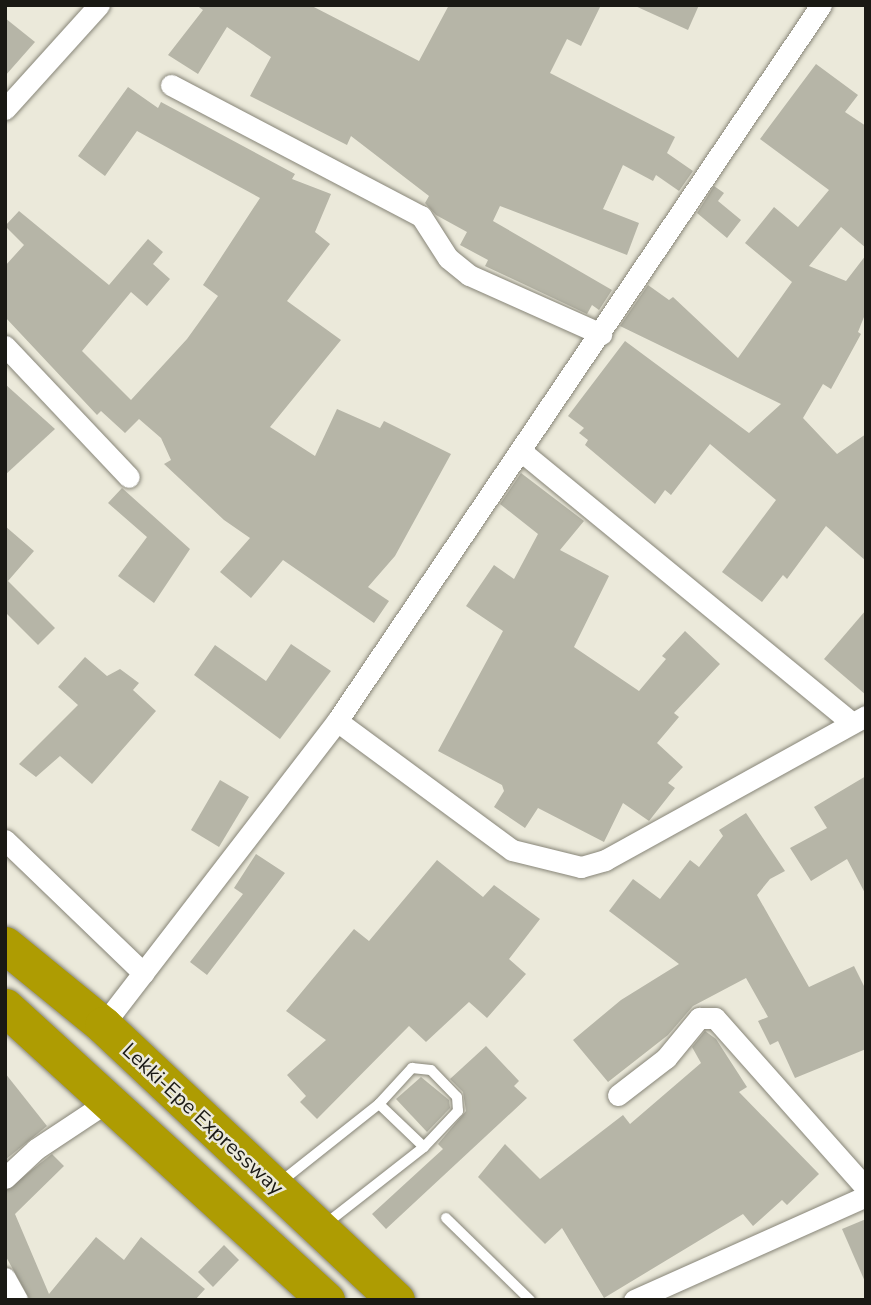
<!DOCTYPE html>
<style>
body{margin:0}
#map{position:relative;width:871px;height:1305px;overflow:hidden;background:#ebe9da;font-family:"Nunito Sans",sans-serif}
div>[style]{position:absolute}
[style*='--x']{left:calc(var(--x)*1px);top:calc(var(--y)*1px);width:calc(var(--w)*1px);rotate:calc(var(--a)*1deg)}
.building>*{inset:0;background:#b6b5a7}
.roads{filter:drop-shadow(0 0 2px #878578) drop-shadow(0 0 2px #878578)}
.lane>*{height:10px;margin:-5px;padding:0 5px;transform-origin:5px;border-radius:5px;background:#fff}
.street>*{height:21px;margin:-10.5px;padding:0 10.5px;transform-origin:10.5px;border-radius:10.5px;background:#fff}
.highway>*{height:37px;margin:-18.5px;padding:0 18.5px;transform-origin:18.5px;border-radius:18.5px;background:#ae9c02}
span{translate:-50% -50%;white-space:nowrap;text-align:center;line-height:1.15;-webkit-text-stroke:5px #ebe9da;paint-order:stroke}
.street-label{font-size:21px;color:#1a1914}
.frame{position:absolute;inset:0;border:7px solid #1a1914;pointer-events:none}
</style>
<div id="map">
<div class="building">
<i style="clip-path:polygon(196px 5px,310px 5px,419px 61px,449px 5px,601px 5px,581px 46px,567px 39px,550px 73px,675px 137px,667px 153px,693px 171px,679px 191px,656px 175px,653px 181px,623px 165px,603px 209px,639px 223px,627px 255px,500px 206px,493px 221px,612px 290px,599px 310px,592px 305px,587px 314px,485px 266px,488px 260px,460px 245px,467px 232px,436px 215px,425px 203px,429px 196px,351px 136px,347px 145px,250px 96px,271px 57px,227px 27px,198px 74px,168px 55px,203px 10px)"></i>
<i style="clip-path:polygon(633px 5px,699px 5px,688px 30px)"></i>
<i style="clip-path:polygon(5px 18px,35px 42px,5px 76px)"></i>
<i style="clip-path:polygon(816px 64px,858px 95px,845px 112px,866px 126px,866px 248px,841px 227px,809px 266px,846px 281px,866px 255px,866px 312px,858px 332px,861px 334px,831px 389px,823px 384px,803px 418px,837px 454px,866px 434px,866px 561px,826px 526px,787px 579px,783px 575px,762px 602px,722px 572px,776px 500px,710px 444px,671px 495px,665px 490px,655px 504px,585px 445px,588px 440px,579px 433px,584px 428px,568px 416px,625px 341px,749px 433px,781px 404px,620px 326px,648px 285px,669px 300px,673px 297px,738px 358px,792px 282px,745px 243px,774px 207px,798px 227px,829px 190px,760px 139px)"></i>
<i style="clip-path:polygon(128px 87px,158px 108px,161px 102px,295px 174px,292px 179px,331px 194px,315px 232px,330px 244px,287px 301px,341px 340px,270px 427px,315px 456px,337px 409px,380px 428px,384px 421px,451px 454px,395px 556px,368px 587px,389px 601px,374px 623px,283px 560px,251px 598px,220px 572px,250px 538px,224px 520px,164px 464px,171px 460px,161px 438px,139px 419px,125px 433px,101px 411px,97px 415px,5px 317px,5px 266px,24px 245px,5px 226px,19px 211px,109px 285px,148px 239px,163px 252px,153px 264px,170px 279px,147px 306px,131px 292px,82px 351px,131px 400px,187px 339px,218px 296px,203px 285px,260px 198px,137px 131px,105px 176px,78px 156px)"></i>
<i style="clip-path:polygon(714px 186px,724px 193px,718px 201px,741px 220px,727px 238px,697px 213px)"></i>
<i style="clip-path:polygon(5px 384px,55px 429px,5px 475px)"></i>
<i style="clip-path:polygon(521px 473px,584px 521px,560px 550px,609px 576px,574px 647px,639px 691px,666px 659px,662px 656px,685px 631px,720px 664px,674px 713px,679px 717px,657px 743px,683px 767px,668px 783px,675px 788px,649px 821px,623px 803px,604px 842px,538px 808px,525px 828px,494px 807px,504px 791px,502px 785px,438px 751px,503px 631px,466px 606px,494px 565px,514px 579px,538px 534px,500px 504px)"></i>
<i style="clip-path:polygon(122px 488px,190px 549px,154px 603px,118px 576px,147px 537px,108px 503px)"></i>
<i style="clip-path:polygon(5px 526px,34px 551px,8px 581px,55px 628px,38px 645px,5px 612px)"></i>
<i style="clip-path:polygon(866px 610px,866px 695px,824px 659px)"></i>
<i style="clip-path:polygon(291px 644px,331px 671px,280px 739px,194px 675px,215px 645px,266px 681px)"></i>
<i style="clip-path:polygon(85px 657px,107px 676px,120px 669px,139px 683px,133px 690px,156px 711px,92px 784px,60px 756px,36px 777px,19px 764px,78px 705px,58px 687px)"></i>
<i style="clip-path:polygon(866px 776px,866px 895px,847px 859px,811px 881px,790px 848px,827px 828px,814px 807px)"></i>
<i style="clip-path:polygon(220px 780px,249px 797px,219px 847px,191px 830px)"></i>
<i style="clip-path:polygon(746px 813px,785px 871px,770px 879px,757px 895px,809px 987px,854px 966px,866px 990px,866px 1049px,795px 1078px,778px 1041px,770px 1045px,758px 1021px,768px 1017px,746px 978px,693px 1006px,668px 1035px,608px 1082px,573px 1040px,621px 1000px,679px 964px,609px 911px,633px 879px,660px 899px,690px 860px,699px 867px,723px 836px,719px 830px)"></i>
<i style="clip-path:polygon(256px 854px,285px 873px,207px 975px,190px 962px,243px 894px,234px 888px)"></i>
<i style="clip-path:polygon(437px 860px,483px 897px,494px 885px,540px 919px,509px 959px,526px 974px,487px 1018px,469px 1002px,426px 1042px,409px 1026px,317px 1119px,300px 1102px,306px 1096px,287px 1075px,326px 1040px,286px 1011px,354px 929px,369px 941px)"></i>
<i style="clip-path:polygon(705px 1031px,716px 1039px,747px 1087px,739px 1092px,819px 1174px,787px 1205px,782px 1200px,753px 1226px,743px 1214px,604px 1298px,562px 1228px,545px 1244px,478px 1177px,505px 1144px,540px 1179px,623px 1115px,630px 1124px,701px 1063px,692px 1047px)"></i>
<i style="clip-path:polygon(486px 1046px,519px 1081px,514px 1086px,527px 1098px,386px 1229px,372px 1214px,443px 1149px,438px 1144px,466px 1111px,463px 1092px,450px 1079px)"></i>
<i style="clip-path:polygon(5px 1073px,47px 1126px,5px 1160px)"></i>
<i style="clip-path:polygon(421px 1077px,449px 1100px,450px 1108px,427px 1132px,396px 1099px)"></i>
<i style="clip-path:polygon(52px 1154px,64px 1166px,15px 1214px,49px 1294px,96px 1237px,124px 1260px,141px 1237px,205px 1289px,195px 1300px,30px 1300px,5px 1255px,5px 1191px)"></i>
<i style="clip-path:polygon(866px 1219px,866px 1284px,842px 1229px)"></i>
<i style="clip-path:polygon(224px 1245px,239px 1260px,213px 1287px,198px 1272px)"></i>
</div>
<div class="roads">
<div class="lane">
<i style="--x:379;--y:1104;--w:62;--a:43.7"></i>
<i style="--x:278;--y:1184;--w:129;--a:-38.4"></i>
<i style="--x:379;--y:1104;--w:49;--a:-47.5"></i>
<i style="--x:412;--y:1068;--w:19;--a:6"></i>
<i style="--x:431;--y:1070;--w:37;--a:46"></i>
<i style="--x:457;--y:1097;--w:14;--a:86"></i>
<i style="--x:458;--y:1111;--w:50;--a:133.4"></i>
<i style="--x:424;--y:1147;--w:127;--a:142"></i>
<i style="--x:446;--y:1218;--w:117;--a:44.3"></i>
</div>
<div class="street">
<i style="--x:171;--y:85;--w:282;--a:27.7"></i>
<i style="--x:421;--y:216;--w:50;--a:57.3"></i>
<i style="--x:448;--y:258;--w:27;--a:39"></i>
<i style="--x:469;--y:275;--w:145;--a:24.1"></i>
<i style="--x:5;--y:109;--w:140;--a:-47.9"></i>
<i style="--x:5;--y:346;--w:180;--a:46.6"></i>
<i style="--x:521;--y:451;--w:428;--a:39.4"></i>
<i style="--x:337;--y:721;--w:217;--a:36.4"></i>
<i style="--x:512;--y:850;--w:71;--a:13.8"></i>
<i style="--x:581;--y:867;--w:25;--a:-16"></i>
<i style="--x:605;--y:860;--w:298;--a:-28.9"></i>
<i style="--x:5;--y:840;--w:192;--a:43.9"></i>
<i style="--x:103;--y:1025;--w:384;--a:-52.4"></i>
<i style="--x:337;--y:721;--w:864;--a:-55.94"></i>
<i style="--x:618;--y:1095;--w:61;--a:-37.6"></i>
<i style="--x:666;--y:1058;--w:52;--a:-50.5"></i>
<i style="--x:699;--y:1018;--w:16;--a:0"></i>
<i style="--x:715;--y:1018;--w:227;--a:48.4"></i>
<i style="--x:5;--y:1178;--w:42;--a:-43.1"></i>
<i style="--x:36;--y:1149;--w:85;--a:-33.5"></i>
<i style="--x:5;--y:1278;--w:25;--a:61"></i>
<i style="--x:634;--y:1300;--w:254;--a:-24.1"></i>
</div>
<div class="highway">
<i style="--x:5;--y:945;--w:127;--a:39.2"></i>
<i style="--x:103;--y:1025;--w:402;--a:43.2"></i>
<i style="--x:5;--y:1007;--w:435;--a:42.4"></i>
</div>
</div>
<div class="street-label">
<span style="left:203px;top:1119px;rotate:43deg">Lekki-Epe Expressway</span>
</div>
<div class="frame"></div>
</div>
